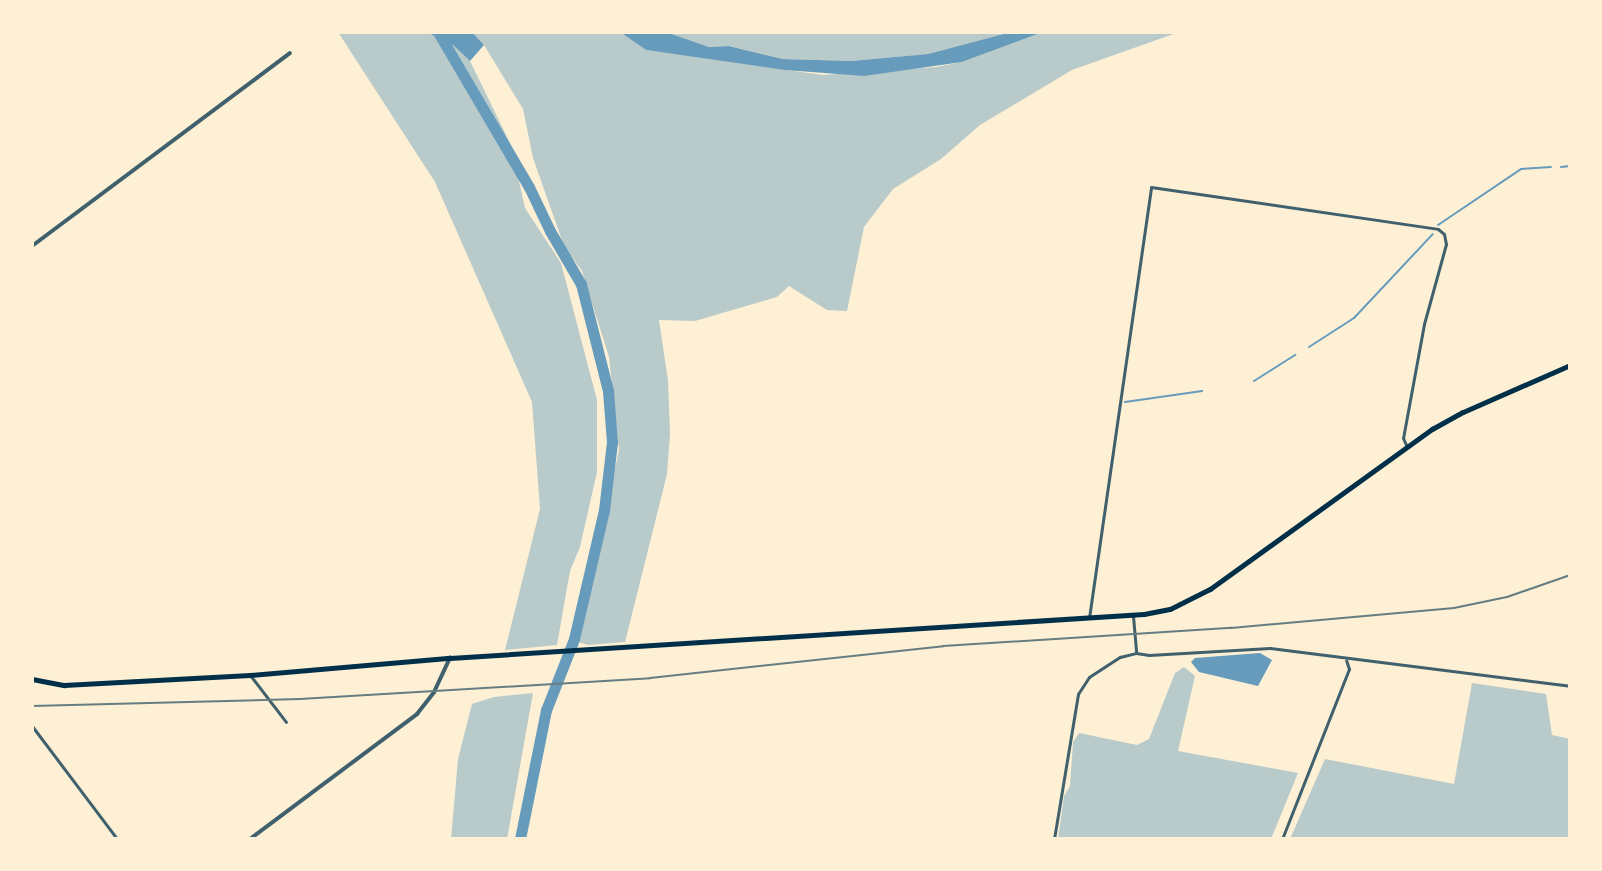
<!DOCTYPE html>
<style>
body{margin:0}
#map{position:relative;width:1602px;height:871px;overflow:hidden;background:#fdf0d5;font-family:Raleway,sans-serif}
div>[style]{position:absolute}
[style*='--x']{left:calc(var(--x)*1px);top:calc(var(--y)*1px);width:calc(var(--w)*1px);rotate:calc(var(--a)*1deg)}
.green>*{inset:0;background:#b9caca}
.water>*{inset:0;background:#669bbc}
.stream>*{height:2px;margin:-1px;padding:0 1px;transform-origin:1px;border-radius:1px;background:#669bbc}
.river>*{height:11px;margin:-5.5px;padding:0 5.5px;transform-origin:5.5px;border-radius:5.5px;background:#669bbc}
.minor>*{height:3px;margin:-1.5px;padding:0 1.5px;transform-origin:1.5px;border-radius:1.5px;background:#3f606c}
.tertiary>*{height:4px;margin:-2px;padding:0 2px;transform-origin:2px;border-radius:2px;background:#3f606c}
.primary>*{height:5px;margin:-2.5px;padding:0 2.5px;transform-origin:2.5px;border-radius:2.5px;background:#003049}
.rail>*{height:2px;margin:-1px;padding:0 1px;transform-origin:1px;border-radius:1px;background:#657d81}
span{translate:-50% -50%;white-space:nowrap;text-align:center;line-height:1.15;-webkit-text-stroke:7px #fdf0d5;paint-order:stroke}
.frame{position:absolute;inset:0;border:34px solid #fdf0d5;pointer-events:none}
</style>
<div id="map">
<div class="green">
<i style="clip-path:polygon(338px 32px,426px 32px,453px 45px,470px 61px,511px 145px,525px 208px,561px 263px,597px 400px,597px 472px,580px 547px,570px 571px,557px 645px,505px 650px,540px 509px,532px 402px,435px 182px)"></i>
<i style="clip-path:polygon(472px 32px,620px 32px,646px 50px,823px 75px,936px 67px,962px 62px,1043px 32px,1179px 32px,1072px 70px,980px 125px,941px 159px,893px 189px,864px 227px,847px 311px,827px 310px,789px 286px,777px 297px,695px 321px,659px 320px,668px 381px,670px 434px,667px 474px,625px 642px,588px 645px,578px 642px,619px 450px,609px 357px,582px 271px,564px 246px,533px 158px,523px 109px,484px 45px)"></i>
<i style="clip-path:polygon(666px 32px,1011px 32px,928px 54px,851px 61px,783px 59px,730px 46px,709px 47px)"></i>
<i style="clip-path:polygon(1184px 667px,1195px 676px,1178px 751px,1298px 773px,1271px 839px,1058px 839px,1064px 796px,1070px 786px,1073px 742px,1079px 733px,1137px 745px,1149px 739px,1175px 673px)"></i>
<i style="clip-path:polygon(1472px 683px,1546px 694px,1552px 735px,1570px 739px,1570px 839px,1290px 839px,1325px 759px,1454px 784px)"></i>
<i style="clip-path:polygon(533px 693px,507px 839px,451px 839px,458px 759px,472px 704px,494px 697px)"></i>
</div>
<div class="water">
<i style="clip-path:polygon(426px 32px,472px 32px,484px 45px,470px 61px,453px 45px)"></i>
<i style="clip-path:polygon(620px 32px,666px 32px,709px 47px,729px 46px,783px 59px,851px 61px,928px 54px,1011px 32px,1043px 32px,962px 62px,864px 76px,785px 70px,646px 50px)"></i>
<i style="clip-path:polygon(1260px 653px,1272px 660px,1258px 686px,1199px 672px,1191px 662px,1195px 658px)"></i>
</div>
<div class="stream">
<i style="--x:1561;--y:167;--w:9;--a:-6"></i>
<i style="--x:1438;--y:225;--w:100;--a:-34"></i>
<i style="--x:1521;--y:169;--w:30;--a:-4"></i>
<i style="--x:1309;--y:347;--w:54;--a:-32.8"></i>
<i style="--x:1354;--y:318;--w:115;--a:-46.8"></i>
<i style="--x:1254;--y:381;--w:49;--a:-32.4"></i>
<i style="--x:1125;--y:402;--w:78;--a:-8.1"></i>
</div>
<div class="river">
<i style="--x:438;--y:32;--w:180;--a:59.6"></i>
<i style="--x:529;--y:187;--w:49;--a:64.5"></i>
<i style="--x:550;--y:231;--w:61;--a:59.7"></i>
<i style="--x:581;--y:284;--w:110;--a:75.8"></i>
<i style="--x:608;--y:391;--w:51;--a:85.5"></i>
<i style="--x:612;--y:442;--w:68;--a:96.7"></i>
<i style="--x:604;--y:510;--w:132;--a:103.1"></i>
<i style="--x:574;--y:639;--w:76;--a:111.5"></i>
<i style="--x:546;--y:710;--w:132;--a:101.4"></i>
</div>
<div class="minor">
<i style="--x:1133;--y:616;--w:36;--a:85"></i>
<i style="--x:1089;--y:618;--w:435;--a:-81.8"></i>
<i style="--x:1151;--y:187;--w:290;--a:8.3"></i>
<i style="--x:1438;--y:229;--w:8;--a:40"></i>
<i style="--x:1444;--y:234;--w:10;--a:79"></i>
<i style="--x:1446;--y:244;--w:83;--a:105.4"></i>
<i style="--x:1424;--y:324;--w:116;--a:100.4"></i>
<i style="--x:1403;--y:438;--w:10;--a:66"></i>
<i style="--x:250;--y:675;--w:59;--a:52.5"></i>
<i style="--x:32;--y:726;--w:141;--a:53"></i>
<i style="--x:1054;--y:839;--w:147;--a:-80.6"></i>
<i style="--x:1078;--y:694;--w:20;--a:-57"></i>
<i style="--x:1089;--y:677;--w:37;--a:-33"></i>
<i style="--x:1120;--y:657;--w:16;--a:-14"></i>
<i style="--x:1136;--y:653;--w:13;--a:9"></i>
<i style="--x:1149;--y:655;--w:121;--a:-3.3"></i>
<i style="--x:1270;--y:648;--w:302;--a:7.2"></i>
<i style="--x:1282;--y:839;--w:183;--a:-68.5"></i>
<i style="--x:1349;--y:669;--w:9;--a:-108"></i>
</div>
<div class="tertiary">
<i style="--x:32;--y:246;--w:322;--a:-36.8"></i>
<i style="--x:250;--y:839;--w:209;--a:-36.8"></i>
<i style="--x:417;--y:714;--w:28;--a:-52"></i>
<i style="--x:434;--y:692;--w:38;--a:-65"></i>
</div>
<div class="primary">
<i style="--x:32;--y:679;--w:33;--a:11"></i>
<i style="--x:64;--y:685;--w:186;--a:-3.1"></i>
<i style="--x:250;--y:675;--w:201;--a:-4.9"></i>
<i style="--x:450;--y:658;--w:695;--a:-3.63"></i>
<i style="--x:1144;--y:614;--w:26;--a:-11"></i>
<i style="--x:1170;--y:609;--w:45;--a:-26.6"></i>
<i style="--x:1210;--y:589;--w:274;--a:-35.8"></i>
<i style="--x:1432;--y:429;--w:35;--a:-29"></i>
<i style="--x:1463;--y:412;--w:117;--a:-23.7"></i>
</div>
<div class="rail">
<i style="--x:32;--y:706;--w:268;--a:-1.5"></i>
<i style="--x:300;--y:699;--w:351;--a:-3.4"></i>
<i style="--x:650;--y:678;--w:295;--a:-6.2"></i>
<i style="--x:943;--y:646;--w:289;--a:-3.6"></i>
<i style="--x:1231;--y:628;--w:224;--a:-5.1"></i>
<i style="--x:1454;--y:608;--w:54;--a:-11.7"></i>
<i style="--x:1507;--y:597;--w:67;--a:-19.2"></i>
</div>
<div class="frame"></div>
</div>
